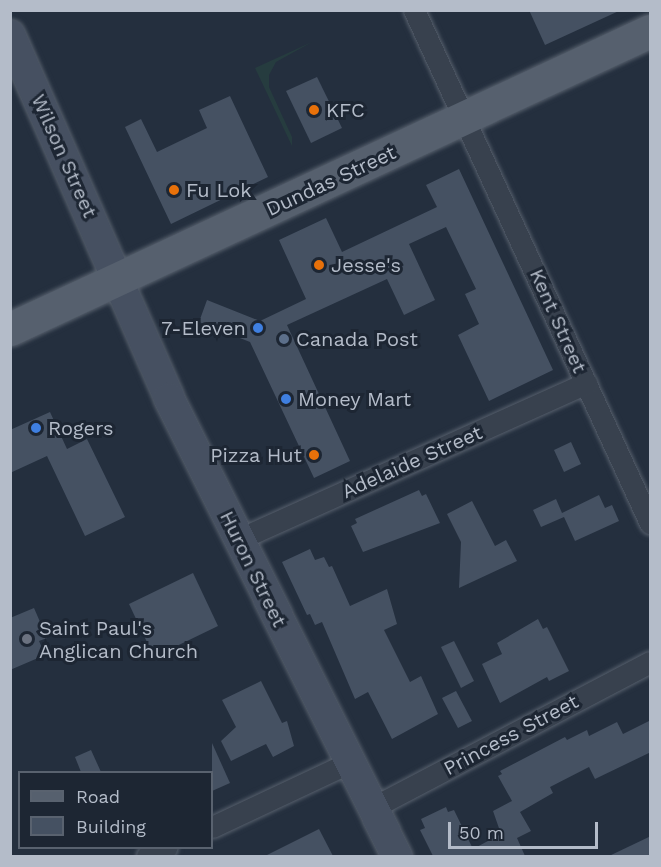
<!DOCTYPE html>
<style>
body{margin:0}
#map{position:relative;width:661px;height:867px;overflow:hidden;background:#242f3e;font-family:"Work Sans",sans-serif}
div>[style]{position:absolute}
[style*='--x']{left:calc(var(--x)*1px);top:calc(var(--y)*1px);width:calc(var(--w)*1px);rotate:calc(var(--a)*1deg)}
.green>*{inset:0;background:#263c3f}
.building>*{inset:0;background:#455162}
.roads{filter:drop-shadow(0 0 2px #565f6c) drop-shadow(0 0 2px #565f6c)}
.minor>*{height:21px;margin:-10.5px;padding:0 10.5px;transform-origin:10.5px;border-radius:10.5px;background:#38414e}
.secondary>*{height:30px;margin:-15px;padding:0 15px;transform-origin:15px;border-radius:15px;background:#465061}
.primary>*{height:33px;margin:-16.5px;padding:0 16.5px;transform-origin:16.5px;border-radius:16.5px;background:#56606e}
.dots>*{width:16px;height:16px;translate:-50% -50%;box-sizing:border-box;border:3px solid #1d2633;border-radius:50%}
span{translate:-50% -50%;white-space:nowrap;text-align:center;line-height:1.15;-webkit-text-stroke:6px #1d2633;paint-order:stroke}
.poi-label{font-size:20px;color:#b4bcc9}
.left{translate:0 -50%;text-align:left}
.right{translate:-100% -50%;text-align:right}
.street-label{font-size:20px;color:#b4bcc9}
.frame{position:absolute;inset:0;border:12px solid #b4bcc9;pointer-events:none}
.legend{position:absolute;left:18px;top:771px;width:195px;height:78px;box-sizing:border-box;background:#1d2633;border:2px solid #59626f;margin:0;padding:8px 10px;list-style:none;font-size:18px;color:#b4bcc9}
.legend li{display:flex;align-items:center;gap:12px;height:30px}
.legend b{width:30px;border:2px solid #59626f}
.scale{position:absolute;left:448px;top:822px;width:150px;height:27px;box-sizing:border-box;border:3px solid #b4bcc9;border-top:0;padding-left:8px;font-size:18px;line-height:21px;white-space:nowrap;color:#b4bcc9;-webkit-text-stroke:4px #1d2633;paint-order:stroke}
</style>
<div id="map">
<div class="green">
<i style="clip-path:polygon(312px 42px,276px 62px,269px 75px,269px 87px,292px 137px,292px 146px,255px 68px)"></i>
</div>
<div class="building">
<i style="clip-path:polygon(529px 10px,621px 10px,545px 45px)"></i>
<i style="clip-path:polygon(317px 77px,342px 128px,311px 143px,286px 91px)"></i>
<i style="clip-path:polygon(230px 96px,268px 177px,171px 224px,125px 127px,141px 119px,157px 152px,207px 128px,199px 110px)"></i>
<i style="clip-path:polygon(459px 169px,553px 370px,489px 401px,458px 335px,479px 324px,465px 294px,476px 289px,446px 227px,409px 244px,435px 300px,404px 315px,387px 279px,287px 325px,350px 461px,314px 478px,250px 342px,199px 322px,207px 300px,260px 321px,306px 299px,279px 240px,326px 218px,342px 252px,437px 207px,426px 185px)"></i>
<i style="clip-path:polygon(50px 412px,67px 449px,87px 439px,125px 517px,85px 536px,47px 456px,10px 473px,10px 430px)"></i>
<i style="clip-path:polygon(571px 442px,581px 464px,564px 472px,554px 450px)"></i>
<i style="clip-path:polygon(419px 490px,422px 496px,426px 494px,440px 523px,363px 552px,351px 526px,357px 523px,355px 519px)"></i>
<i style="clip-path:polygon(599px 495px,605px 508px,612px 505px,619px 521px,575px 541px,564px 517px,541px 527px,533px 510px,556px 499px,562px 513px)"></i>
<i style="clip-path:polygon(472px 501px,495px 546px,506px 540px,517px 561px,459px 588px,461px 542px,447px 514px)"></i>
<i style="clip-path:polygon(310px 549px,315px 560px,324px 557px,329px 567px,332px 566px,350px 606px,387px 589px,397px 624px,384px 630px,410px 682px,421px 676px,438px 714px,392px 739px,368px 692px,355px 699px,322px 622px,315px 625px,310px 614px,307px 615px,282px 562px)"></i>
<i style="clip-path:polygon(193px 573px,218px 626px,154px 657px,129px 604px)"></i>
<i style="clip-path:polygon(34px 608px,47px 638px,39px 641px,45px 655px,10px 670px,10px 618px)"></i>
<i style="clip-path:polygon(538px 619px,543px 629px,547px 627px,569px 671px,549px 681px,547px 677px,500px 703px,482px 664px,502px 654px,497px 643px)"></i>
<i style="clip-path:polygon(454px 641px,474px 681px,461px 688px,441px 647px)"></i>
<i style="clip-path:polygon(261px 681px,282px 723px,287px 721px,294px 746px,273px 757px,266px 744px,231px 761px,221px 741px,236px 727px,222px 700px)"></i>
<i style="clip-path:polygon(456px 691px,472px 721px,458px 728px,442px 698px)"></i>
<i style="clip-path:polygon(651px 720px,651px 752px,595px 779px,589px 767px,550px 787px,553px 793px,520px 812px,531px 831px,517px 838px,525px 856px,433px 856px,420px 830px,425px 828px,421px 819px,446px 807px,448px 812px,454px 810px,473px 849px,501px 834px,493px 811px,512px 801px,498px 776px,502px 774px,500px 771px,565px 737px,567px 740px,587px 730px,589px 736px,617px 722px,623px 734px)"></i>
<i style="clip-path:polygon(212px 743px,230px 783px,212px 791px)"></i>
<i style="clip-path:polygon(91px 750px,101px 772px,81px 772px,75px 757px)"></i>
<i style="clip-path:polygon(319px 829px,333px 856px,265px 856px)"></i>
<i style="clip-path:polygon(651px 836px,651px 856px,609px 856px)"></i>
</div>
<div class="roads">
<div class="minor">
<i style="--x:414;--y:10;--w:565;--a:65.3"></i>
<i style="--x:237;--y:540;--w:383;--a:-24.2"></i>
<i style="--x:372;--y:808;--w:314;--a:-27.7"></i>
<i style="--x:212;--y:827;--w:150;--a:-25.2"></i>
<i style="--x:147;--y:856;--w:21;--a:-23"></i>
</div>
<div class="secondary">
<i style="--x:10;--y:35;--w:396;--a:66.3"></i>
<i style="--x:169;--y:398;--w:512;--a:63.54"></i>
</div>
<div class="primary">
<i style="--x:10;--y:329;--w:706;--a:-24.97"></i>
</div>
</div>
<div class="dots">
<i style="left:314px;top:110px;background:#e8710a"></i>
<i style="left:174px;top:190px;background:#e8710a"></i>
<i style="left:319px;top:265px;background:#e8710a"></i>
<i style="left:258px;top:328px;background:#3f7fe0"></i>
<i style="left:284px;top:339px;background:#5c6f8a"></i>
<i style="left:286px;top:399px;background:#3f7fe0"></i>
<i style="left:36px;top:428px;background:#3f7fe0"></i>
<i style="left:314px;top:455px;background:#e8710a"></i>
<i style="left:27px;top:639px;background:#6b7280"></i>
</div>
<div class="poi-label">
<span class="left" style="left:326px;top:110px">KFC</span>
<span class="left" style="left:186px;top:190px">Fu Lok</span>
<span class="left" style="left:331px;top:265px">Jesse's</span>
<span class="right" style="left:246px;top:328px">7-Eleven</span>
<span class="left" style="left:296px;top:339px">Canada Post</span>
<span class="left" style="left:298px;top:399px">Money Mart</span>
<span class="left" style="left:48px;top:428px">Rogers</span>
<span class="right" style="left:302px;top:455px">Pizza Hut</span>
<span class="left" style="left:39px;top:640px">Saint Paul's<br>Anglican Church</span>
</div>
<div class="street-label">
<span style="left:64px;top:156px;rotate:66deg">Wilson Street</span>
<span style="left:331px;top:181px;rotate:-25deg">Dundas Street</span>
<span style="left:558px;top:321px;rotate:66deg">Kent Street</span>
<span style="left:412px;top:462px;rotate:-24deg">Adelaide Street</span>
<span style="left:253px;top:569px;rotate:64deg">Huron Street</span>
<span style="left:511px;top:735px;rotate:-28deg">Princess Street</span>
</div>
<div class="frame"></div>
<ul class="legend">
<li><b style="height:8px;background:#56606e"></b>Road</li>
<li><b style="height:16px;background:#455162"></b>Building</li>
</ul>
<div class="scale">50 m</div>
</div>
